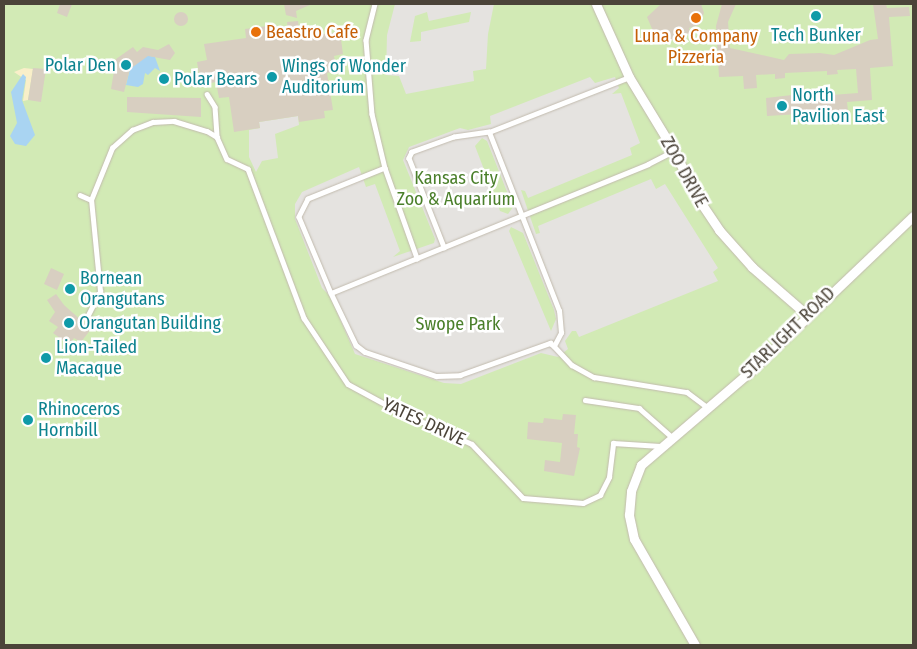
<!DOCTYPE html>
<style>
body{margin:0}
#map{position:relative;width:917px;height:649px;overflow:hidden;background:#f6f3ec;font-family:"Fira Sans Condensed",sans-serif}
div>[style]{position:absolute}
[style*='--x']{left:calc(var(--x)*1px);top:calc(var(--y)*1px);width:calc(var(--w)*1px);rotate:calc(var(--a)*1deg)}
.green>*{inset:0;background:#d2eab5}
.sand>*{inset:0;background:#f9efc9}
.parking>*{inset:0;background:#e5e3e0}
.water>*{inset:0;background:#a9d4f2}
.building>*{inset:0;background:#d8cfc1}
.round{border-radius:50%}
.roads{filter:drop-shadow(0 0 1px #c2bbae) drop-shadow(0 0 1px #c2bbae)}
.lane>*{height:4.5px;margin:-2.25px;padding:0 2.25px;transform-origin:2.25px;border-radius:2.25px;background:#fff}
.street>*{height:9px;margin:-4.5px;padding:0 4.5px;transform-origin:4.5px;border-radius:4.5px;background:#fff}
.dots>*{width:14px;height:14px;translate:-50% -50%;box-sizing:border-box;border:2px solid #fff;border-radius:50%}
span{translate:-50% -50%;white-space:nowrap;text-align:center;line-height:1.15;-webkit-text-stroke:5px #fff;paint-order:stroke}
.food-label{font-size:18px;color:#c56008}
.left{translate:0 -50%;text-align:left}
.culture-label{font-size:18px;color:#0d838f}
.right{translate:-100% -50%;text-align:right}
.street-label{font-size:18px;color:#4b4439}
.park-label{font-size:18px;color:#4a7f2a}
.frame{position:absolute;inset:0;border:5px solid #4b4439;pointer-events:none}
</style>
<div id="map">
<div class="green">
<i style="clip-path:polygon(4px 4px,913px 4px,913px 645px,4px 645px)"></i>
</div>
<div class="sand">
<i style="clip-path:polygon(24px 68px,33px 69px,28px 100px,23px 101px,26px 80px,14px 72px)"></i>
</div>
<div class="parking">
<i style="clip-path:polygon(evenodd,395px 4px,494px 4px,488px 34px,486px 69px,473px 71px,474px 81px,406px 94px,399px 76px,386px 75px,387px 35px,395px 4px,427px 12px,429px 21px,471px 12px,469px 22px,421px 32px,421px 41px,410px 42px,415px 16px,427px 12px)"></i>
<i style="clip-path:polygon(evenodd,590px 77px,595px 83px,615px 77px,619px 88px,612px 94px,621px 93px,640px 143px,630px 148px,632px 155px,528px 198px,525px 191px,521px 190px,536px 234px,540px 233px,538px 226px,651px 179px,656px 189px,665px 184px,718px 268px,713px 272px,718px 281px,579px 337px,576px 331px,572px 331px,565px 341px,568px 349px,558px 357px,541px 353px,461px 384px,444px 383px,355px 354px,330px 296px,322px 288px,295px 219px,295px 204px,302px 192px,359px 167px,366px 187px,375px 184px,400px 251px,393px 257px,434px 243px,435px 239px,403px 160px,409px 147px,460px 128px,468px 130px,491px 124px,490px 116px,590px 77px,482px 138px,487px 141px,513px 207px,508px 214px,500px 211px,475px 146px,482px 138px,590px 77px,511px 227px,523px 233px,554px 310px,556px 319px,551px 331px,509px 231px,511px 227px)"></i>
<i style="clip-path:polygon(298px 116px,299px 125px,275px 134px,278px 158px,262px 161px,256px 172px,249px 157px,249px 130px,260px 128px,259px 122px)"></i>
</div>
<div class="water">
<i style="clip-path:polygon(145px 55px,155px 57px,160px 71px,155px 68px,148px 75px,145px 73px,143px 84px,138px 87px,126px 85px,130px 69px)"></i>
<i style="clip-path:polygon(23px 74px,26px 77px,22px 100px,35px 135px,26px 146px,15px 144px,10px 136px,17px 123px,11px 92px)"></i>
</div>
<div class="building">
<i style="clip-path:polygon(60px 4px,72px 4px,67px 17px,57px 13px)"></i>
<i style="clip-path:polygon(284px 4px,312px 4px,296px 11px,297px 18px,286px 15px)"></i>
<i style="clip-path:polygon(661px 4px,701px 4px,704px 13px,699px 25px,689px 28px,691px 33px,659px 45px,647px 17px)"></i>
<i style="clip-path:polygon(722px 4px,736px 4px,728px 22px,730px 48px,784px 60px,789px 54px,820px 53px,834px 55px,870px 40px,878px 39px,873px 4px,886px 4px,887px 8px,909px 7px,910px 16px,889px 17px,893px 66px,870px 68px,872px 100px,847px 102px,848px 111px,767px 116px,766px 98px,818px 92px,818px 96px,858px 93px,856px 69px,837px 70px,838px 74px,827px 75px,827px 71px,785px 73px,785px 78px,775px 79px,775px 74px,756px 75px,757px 88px,744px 89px,743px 76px,719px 77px,716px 26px)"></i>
<i class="round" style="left:174px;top:12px;width:14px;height:14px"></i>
<i style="clip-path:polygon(298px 21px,299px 29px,315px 27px,317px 35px,340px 32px,343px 54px,334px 56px,337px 71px,327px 73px,333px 110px,324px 111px,325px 118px,299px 122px,298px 116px,259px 122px,260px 128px,234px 132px,229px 97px,219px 98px,216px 82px,201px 85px,197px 62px,207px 60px,204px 44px,246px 38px,245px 29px,267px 26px,268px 34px,288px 31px,287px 22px)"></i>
<i style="clip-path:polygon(169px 44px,175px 53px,170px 60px,148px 56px,130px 69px,124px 92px,111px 89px,116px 59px,133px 47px,137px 52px,143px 47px,158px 50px)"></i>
<i style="clip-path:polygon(33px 68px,46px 69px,41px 102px,28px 100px)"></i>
<i style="clip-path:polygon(127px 97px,201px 98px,201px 117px,127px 112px)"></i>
<i style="clip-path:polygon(51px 268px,64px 274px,57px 290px,44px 284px)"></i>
<i style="clip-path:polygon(56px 294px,64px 305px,91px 329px,81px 342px,74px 338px,69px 345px,53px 333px,58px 327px,49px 321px,55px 312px,47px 300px)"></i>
<i style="clip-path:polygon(563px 414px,576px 415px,574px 434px,578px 434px,577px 447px,580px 448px,574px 476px,544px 471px,545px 460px,560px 462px,562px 443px,527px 439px,528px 422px,543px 423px,544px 418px,562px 420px)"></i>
</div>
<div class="roads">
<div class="lane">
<i style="--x:375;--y:4;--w:37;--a:104"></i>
<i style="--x:366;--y:40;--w:74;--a:85.4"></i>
<i style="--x:372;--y:114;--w:56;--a:76.5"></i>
<i style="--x:385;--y:168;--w:96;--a:70.4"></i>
<i style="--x:207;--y:94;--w:15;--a:58"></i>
<i style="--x:215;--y:107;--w:30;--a:86"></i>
<i style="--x:489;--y:132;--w:150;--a:-21.4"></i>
<i style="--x:385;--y:168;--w:83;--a:158.1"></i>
<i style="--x:308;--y:199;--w:20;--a:117"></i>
<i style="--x:299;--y:217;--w:82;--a:67.2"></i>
<i style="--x:331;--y:293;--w:342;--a:-22.1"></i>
<i style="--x:648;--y:164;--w:29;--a:-27"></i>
<i style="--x:80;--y:195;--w:12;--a:24"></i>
<i style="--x:91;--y:200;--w:56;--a:-68"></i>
<i style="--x:112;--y:148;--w:27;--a:-42"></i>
<i style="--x:132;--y:130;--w:22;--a:-21"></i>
<i style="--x:153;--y:122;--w:21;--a:-3"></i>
<i style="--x:174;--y:121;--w:34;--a:17"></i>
<i style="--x:207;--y:131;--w:12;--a:31"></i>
<i style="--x:217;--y:137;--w:24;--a:66"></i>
<i style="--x:227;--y:159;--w:23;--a:25"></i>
<i style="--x:248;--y:169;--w:159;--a:69.4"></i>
<i style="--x:304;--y:318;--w:79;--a:56.3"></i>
<i style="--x:348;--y:384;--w:52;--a:28.5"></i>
<i style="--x:394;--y:409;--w:85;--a:24.2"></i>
<i style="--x:472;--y:444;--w:74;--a:46.6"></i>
<i style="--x:523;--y:498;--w:60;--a:4.8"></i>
<i style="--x:583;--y:503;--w:19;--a:-25"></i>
<i style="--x:600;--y:495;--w:20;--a:-63"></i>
<i style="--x:609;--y:477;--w:34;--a:-83"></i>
<i style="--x:613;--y:443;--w:47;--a:3.7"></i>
<i style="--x:331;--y:293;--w:58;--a:64.3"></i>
<i style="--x:356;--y:345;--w:11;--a:38"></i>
<i style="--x:365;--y:352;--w:75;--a:18.7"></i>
<i style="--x:436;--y:376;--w:24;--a:-2"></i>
<i style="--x:460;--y:375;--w:96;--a:-19.6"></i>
<i style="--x:550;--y:343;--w:5;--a:37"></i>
<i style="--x:554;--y:346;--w:15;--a:-62"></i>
<i style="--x:561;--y:333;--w:22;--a:-95"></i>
<i style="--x:559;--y:311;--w:192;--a:-111.4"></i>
<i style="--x:489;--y:132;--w:35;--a:172"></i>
<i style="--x:454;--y:137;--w:45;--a:160.3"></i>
<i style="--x:412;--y:152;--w:7;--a:117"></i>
<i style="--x:409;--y:158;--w:96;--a:68.5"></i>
<i style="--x:87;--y:317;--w:29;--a:-63"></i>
<i style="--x:100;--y:291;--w:91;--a:-95.6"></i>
<i style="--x:554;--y:346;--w:26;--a:47"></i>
<i style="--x:572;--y:365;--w:25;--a:29"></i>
<i style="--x:594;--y:377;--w:94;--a:9.2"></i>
<i style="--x:687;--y:392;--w:25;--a:37"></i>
<i style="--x:585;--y:400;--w:55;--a:8.4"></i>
<i style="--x:639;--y:408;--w:44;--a:41.3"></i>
</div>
<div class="street">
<i style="--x:596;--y:4;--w:80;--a:65.7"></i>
<i style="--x:629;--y:77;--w:87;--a:58.7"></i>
<i style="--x:674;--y:151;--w:51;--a:63.4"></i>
<i style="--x:697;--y:197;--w:40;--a:56"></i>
<i style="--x:719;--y:230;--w:50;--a:48.3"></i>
<i style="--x:752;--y:267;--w:73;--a:41.1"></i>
<i style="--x:695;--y:645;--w:122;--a:-119.9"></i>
<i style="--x:634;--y:539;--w:25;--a:-102"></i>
<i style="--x:629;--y:515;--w:24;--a:-85"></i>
<i style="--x:631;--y:491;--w:28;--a:-69"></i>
<i style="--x:641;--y:465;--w:148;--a:-40.6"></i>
<i style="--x:753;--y:369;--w:221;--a:-43.7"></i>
</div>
</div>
<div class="dots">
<i style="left:816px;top:16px;background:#0f9aa8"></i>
<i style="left:696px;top:18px;background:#e8710a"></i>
<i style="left:256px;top:32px;background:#e8710a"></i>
<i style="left:126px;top:65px;background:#0f9aa8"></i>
<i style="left:272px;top:77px;background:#0f9aa8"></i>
<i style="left:164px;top:79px;background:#0f9aa8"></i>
<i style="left:782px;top:106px;background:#0f9aa8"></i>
<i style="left:70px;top:289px;background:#0f9aa8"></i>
<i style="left:69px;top:323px;background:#0f9aa8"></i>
<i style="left:46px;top:358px;background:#0f9aa8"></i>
<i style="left:28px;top:420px;background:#0f9aa8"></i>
</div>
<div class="food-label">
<span class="left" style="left:266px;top:32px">Beastro Cafe</span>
<span style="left:696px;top:47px">Luna &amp; Company<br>Pizzeria</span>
</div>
<div class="culture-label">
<span style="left:816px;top:35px">Tech Bunker</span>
<span class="right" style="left:116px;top:65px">Polar Den</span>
<span class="left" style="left:282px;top:77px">Wings of Wonder<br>Auditorium</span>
<span class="left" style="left:174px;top:79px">Polar Bears</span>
<span class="left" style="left:792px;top:106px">North<br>Pavilion East</span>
<span class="left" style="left:80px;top:289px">Bornean<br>Orangutans</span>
<span class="left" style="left:79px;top:323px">Orangutan Building</span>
<span class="left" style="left:56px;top:358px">Lion-Tailed<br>Macaque</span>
<span class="left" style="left:38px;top:420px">Rhinoceros<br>Hornbill</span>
</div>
<div class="street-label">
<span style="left:684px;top:172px;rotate:61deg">ZOO DRIVE</span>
<span style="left:788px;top:333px;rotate:-44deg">STARLIGHT ROAD</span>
<span style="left:424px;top:422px;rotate:25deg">YATES DRIVE</span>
</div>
<div class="park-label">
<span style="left:456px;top:189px">Kansas City<br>Zoo &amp; Aquarium</span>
<span style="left:458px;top:324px">Swope Park</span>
</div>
<div class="frame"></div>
</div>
